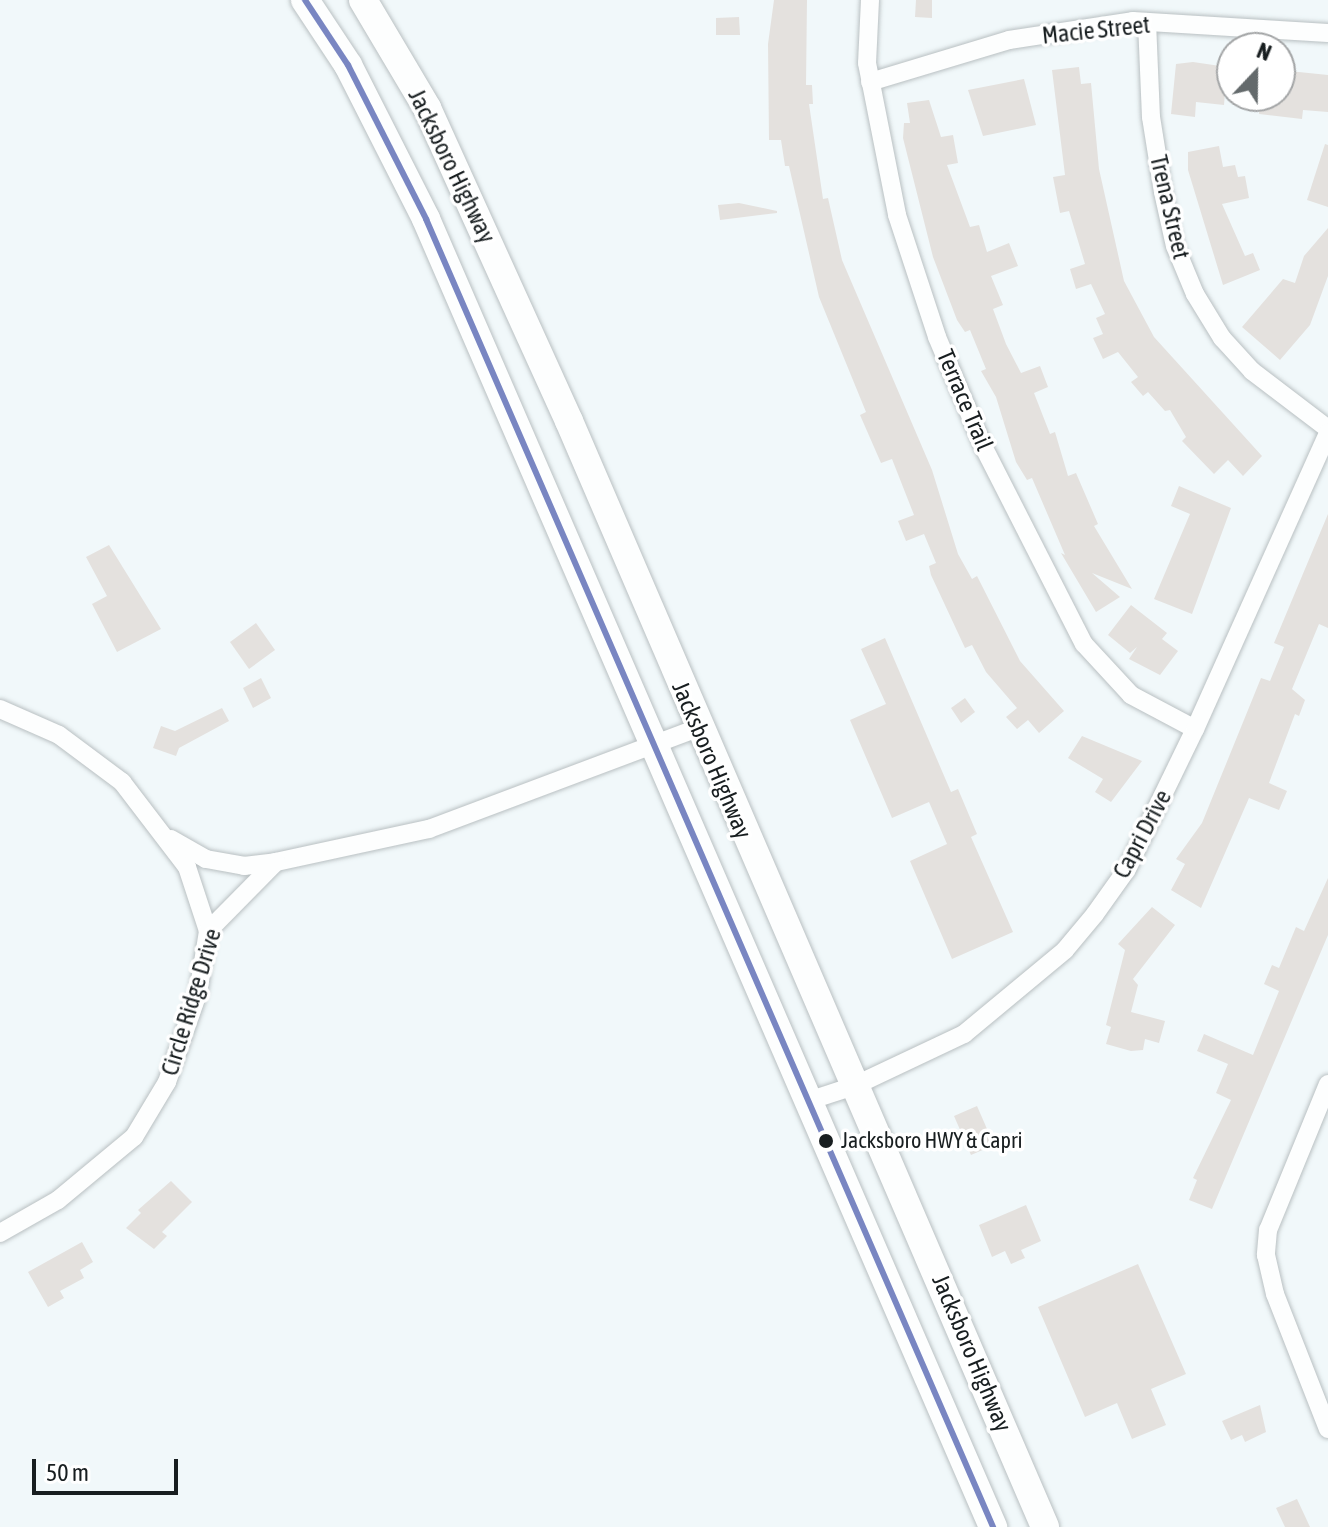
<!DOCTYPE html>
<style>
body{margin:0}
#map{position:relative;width:1328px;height:1527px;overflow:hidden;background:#f1f8fa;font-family:"Asap Condensed",sans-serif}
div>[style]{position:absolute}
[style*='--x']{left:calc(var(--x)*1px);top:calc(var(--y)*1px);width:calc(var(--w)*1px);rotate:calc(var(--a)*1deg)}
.building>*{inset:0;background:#e4e1de}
.roads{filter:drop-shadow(0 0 2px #b9c0c2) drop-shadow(0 0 2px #b9c0c2)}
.street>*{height:18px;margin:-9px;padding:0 9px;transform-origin:9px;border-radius:9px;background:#fdfefe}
.primary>*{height:28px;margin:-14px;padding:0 14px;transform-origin:14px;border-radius:14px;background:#fdfefe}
.bus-1>*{height:6px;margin:-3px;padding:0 3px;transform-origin:3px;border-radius:3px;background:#7986c2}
.dots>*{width:22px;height:22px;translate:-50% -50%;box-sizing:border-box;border:4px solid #fff;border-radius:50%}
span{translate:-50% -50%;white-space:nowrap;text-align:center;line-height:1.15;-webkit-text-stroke:7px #fff;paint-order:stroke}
.bus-label{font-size:22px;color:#181e20}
.left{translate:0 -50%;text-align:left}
.street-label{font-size:24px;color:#181e20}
.north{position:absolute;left:1216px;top:32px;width:80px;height:80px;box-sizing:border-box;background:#fff;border:2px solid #a3a5a6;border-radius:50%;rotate:22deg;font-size:22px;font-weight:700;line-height:32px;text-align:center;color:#181e20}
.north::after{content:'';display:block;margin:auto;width:28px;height:36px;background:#646a6c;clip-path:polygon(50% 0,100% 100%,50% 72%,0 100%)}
.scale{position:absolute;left:32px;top:1459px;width:146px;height:36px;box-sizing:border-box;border:4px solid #181e20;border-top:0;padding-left:10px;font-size:24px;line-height:28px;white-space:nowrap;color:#181e20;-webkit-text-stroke:6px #fff;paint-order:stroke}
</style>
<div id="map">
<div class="building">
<i style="clip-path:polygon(774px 0,807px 0,806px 85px,812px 85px,813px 104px,809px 104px,823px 199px,828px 198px,842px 260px,932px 470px,958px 554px,972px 579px,977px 576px,1020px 661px,1064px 711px,1039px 733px,1028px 720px,1017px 729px,1006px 717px,1017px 708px,986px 672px,972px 645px,965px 648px,931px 575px,929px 566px,936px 563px,924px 534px,906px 541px,898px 521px,914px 515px,892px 459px,881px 463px,860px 415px,866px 412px,819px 297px,789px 166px,785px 166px,781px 140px,769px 140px,768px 44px)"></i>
<i style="clip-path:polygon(916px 0,932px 0,932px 18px,915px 17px)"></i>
<i style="clip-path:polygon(739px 17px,740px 35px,716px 35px,716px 18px)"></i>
<i style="clip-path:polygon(1193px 62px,1227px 67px,1224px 105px,1196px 102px,1195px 117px,1171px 114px,1176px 64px)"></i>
<i style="clip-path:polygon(1079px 67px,1081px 84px,1091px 83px,1099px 169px,1124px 281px,1154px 337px,1262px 456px,1243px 476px,1228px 460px,1214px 474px,1182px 441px,1186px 437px,1170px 410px,1165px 411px,1148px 392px,1143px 396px,1131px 382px,1138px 377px,1118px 352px,1103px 359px,1093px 338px,1103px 334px,1096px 318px,1105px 314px,1091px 284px,1076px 289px,1070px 269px,1085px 264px,1069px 211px,1060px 213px,1053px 177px,1065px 175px,1052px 70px)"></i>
<i style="clip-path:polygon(1289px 71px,1328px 75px,1328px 112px,1303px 110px,1302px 119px,1259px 114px,1261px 96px,1280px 96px,1280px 75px)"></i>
<i style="clip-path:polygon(1024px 79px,1036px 125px,983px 136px,968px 90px)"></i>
<i style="clip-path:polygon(929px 100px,941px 137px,953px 135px,958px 163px,947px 165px,970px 227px,979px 225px,987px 252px,1009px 243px,1018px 266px,991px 276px,1003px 305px,993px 309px,1006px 344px,1021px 373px,1040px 366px,1048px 387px,1034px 393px,1050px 434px,1055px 432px,1068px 476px,1076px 473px,1098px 524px,1094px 526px,1132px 589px,1092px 573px,1120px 597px,1096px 612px,1061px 553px,1065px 555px,1032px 478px,1027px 480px,1016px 462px,996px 397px,981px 371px,986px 369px,970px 330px,965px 332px,957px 320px,933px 257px,903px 138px,904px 123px,910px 123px,907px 103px)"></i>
<i style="clip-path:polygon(1325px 144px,1328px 145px,1328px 207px,1307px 200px)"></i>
<i style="clip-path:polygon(1219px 146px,1223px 167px,1235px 165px,1238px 177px,1245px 176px,1249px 198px,1222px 204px,1245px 256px,1253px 253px,1260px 270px,1223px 285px,1188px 170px,1188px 152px)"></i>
<i style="clip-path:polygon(739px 203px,777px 211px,777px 213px,720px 220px,718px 205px)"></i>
<i style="clip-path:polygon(1328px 228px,1328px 276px,1310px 325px,1280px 360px,1242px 327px,1283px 279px,1295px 283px,1304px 256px)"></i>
<i style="clip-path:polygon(1179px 486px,1231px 508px,1192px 614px,1154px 599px,1190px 514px,1171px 506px)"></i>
<i style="clip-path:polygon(1328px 514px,1328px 628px,1319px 624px,1292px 689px,1305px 700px,1299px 716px,1295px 714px,1269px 783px,1287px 791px,1279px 810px,1249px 798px,1201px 908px,1171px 890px,1185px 864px,1176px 859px,1202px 823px,1261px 678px,1270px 681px,1284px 647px,1274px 643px)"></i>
<i style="clip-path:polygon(109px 545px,161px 629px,117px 652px,92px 604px,107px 596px,86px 557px)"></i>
<i style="clip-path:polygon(1131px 605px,1167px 633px,1162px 639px,1178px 651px,1160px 675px,1129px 659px,1137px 647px,1130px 653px,1108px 635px)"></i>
<i style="clip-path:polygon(256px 623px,275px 650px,249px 669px,230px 642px)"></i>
<i style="clip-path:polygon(885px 638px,951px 792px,958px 789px,977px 834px,971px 837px,1013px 932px,952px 959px,910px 861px,947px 844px,929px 802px,892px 818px,850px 720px,886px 704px,861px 649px)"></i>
<i style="clip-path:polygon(261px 678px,271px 698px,253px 708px,243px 688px)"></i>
<i style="clip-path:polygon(965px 698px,975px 712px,961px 723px,951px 708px)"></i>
<i style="clip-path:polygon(222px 708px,229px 721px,179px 748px,176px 756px,153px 748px,161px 726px,175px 731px)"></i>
<i style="clip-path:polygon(1082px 736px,1142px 761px,1111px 802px,1095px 792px,1103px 779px,1068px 758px)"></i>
<i style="clip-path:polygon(1328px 878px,1328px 935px,1212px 1209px,1189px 1200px,1197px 1180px,1193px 1178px,1231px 1100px,1216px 1093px,1228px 1064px,1197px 1051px,1204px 1034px,1253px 1055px,1279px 991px,1264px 984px,1272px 965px,1279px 968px,1296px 927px,1304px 931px)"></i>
<i style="clip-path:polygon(1152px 907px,1175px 925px,1133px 979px,1138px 985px,1131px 1012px,1165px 1021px,1159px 1043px,1145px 1039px,1143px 1050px,1131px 1051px,1106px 1044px,1111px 1027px,1106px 1025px,1125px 950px,1118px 944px)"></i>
<i style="clip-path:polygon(977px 1106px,994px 1145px,971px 1155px,954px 1116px)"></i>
<i style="clip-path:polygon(171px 1181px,192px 1202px,162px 1232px,167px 1236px,154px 1249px,126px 1228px,141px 1213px,138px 1210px)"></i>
<i style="clip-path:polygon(1026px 1205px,1041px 1241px,1021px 1250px,1025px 1258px,1011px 1264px,1005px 1251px,992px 1257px,979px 1225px)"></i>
<i style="clip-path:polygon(82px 1242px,93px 1262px,80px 1270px,84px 1278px,60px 1291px,64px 1298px,48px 1307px,28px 1272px)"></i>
<i style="clip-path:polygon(1138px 1264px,1186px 1374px,1151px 1389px,1166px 1425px,1132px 1439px,1117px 1403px,1085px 1417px,1038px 1307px)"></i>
<i style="clip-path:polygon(1260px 1405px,1266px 1432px,1245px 1442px,1242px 1435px,1231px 1440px,1222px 1421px)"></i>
<i style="clip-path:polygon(1297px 1499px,1310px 1527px,1285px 1527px,1276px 1508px)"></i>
</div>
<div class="roads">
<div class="street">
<i style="--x:870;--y:0;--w:63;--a:92.7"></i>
<i style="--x:867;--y:63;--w:155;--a:78.8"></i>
<i style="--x:897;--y:215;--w:128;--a:71.8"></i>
<i style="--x:937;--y:337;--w:118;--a:67.1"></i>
<i style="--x:983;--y:446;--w:222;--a:63"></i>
<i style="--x:1084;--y:644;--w:69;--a:47.3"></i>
<i style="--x:1131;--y:695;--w:72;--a:28"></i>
<i style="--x:1147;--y:22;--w:95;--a:87.6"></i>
<i style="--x:1151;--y:117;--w:76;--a:80.9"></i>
<i style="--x:1163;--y:192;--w:55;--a:77.5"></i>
<i style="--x:1175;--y:246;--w:52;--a:67.4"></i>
<i style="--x:1195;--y:294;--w:52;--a:58.5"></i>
<i style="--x:1222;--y:338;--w:45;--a:47.7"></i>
<i style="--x:1252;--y:371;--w:96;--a:37.3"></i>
<i style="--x:870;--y:82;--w:145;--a:-16.8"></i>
<i style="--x:1009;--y:40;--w:125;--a:-8.7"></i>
<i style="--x:1133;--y:21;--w:195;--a:3.5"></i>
<i style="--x:0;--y:709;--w:64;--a:23.8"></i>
<i style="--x:59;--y:735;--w:79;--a:36.7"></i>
<i style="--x:122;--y:782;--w:107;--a:52.6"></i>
<i style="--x:187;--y:867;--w:67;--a:71.8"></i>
<i style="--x:171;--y:839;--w:40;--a:29.7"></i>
<i style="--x:206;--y:859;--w:39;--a:10"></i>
<i style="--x:244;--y:866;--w:32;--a:-7"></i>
<i style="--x:276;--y:862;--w:157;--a:-12.2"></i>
<i style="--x:429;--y:829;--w:287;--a:-20.6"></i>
<i style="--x:1328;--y:1084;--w:158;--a:112.3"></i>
<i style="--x:1268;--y:1230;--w:25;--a:95"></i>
<i style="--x:1266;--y:1255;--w:40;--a:77"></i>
<i style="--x:1275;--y:1294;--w:145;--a:68.6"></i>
<i style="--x:808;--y:1101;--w:48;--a:-18.1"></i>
<i style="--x:854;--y:1086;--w:122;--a:-25.3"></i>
<i style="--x:964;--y:1034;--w:131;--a:-39.7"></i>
<i style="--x:1065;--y:950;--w:47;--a:-50.2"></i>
<i style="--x:1095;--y:914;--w:55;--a:-54.6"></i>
<i style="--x:1127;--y:869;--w:156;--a:-64.1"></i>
<i style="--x:1195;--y:729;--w:325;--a:-65.8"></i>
<i style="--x:0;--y:1233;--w:67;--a:-29.6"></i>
<i style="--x:58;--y:1200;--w:99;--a:-39.7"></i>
<i style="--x:134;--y:1137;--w:64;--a:-59"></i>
<i style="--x:167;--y:1082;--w:94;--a:-70.8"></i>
<i style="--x:198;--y:993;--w:63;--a:-80.8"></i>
<i style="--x:208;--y:931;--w:97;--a:-45.4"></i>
</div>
<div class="primary">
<i style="--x:305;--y:0;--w:78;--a:56.5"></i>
<i style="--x:348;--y:65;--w:173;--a:63.1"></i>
<i style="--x:426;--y:219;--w:1426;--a:66.56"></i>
<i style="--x:363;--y:0;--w:126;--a:59.3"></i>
<i style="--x:427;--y:108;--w:344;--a:65.6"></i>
<i style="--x:569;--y:421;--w:1204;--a:66.71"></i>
</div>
</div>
<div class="bus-1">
<i style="--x:305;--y:0;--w:78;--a:56.5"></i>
<i style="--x:348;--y:65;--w:173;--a:63.1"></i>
<i style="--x:426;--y:219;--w:1426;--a:66.56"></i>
</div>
<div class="dots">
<i style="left:826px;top:1141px;background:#181e20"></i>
</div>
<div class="bus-label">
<span class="left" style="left:841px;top:1141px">Jacksboro HWY &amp; Capri</span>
</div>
<div class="street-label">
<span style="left:1096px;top:30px;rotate:-6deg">Macie Street</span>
<span style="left:452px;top:166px;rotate:64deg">Jacksboro Highway</span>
<span style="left:1170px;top:207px;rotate:77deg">Trena Street</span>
<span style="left:965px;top:400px;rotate:67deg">Terrace Trail</span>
<span style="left:712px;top:760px;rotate:67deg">Jacksboro Highway</span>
<span style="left:1142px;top:834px;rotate:-62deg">Capri Drive</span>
<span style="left:191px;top:1002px;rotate:-73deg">Circle Ridge Drive</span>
<span style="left:972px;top:1353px;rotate:67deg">Jacksboro Highway</span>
</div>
<div class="north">N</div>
<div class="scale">50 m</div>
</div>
